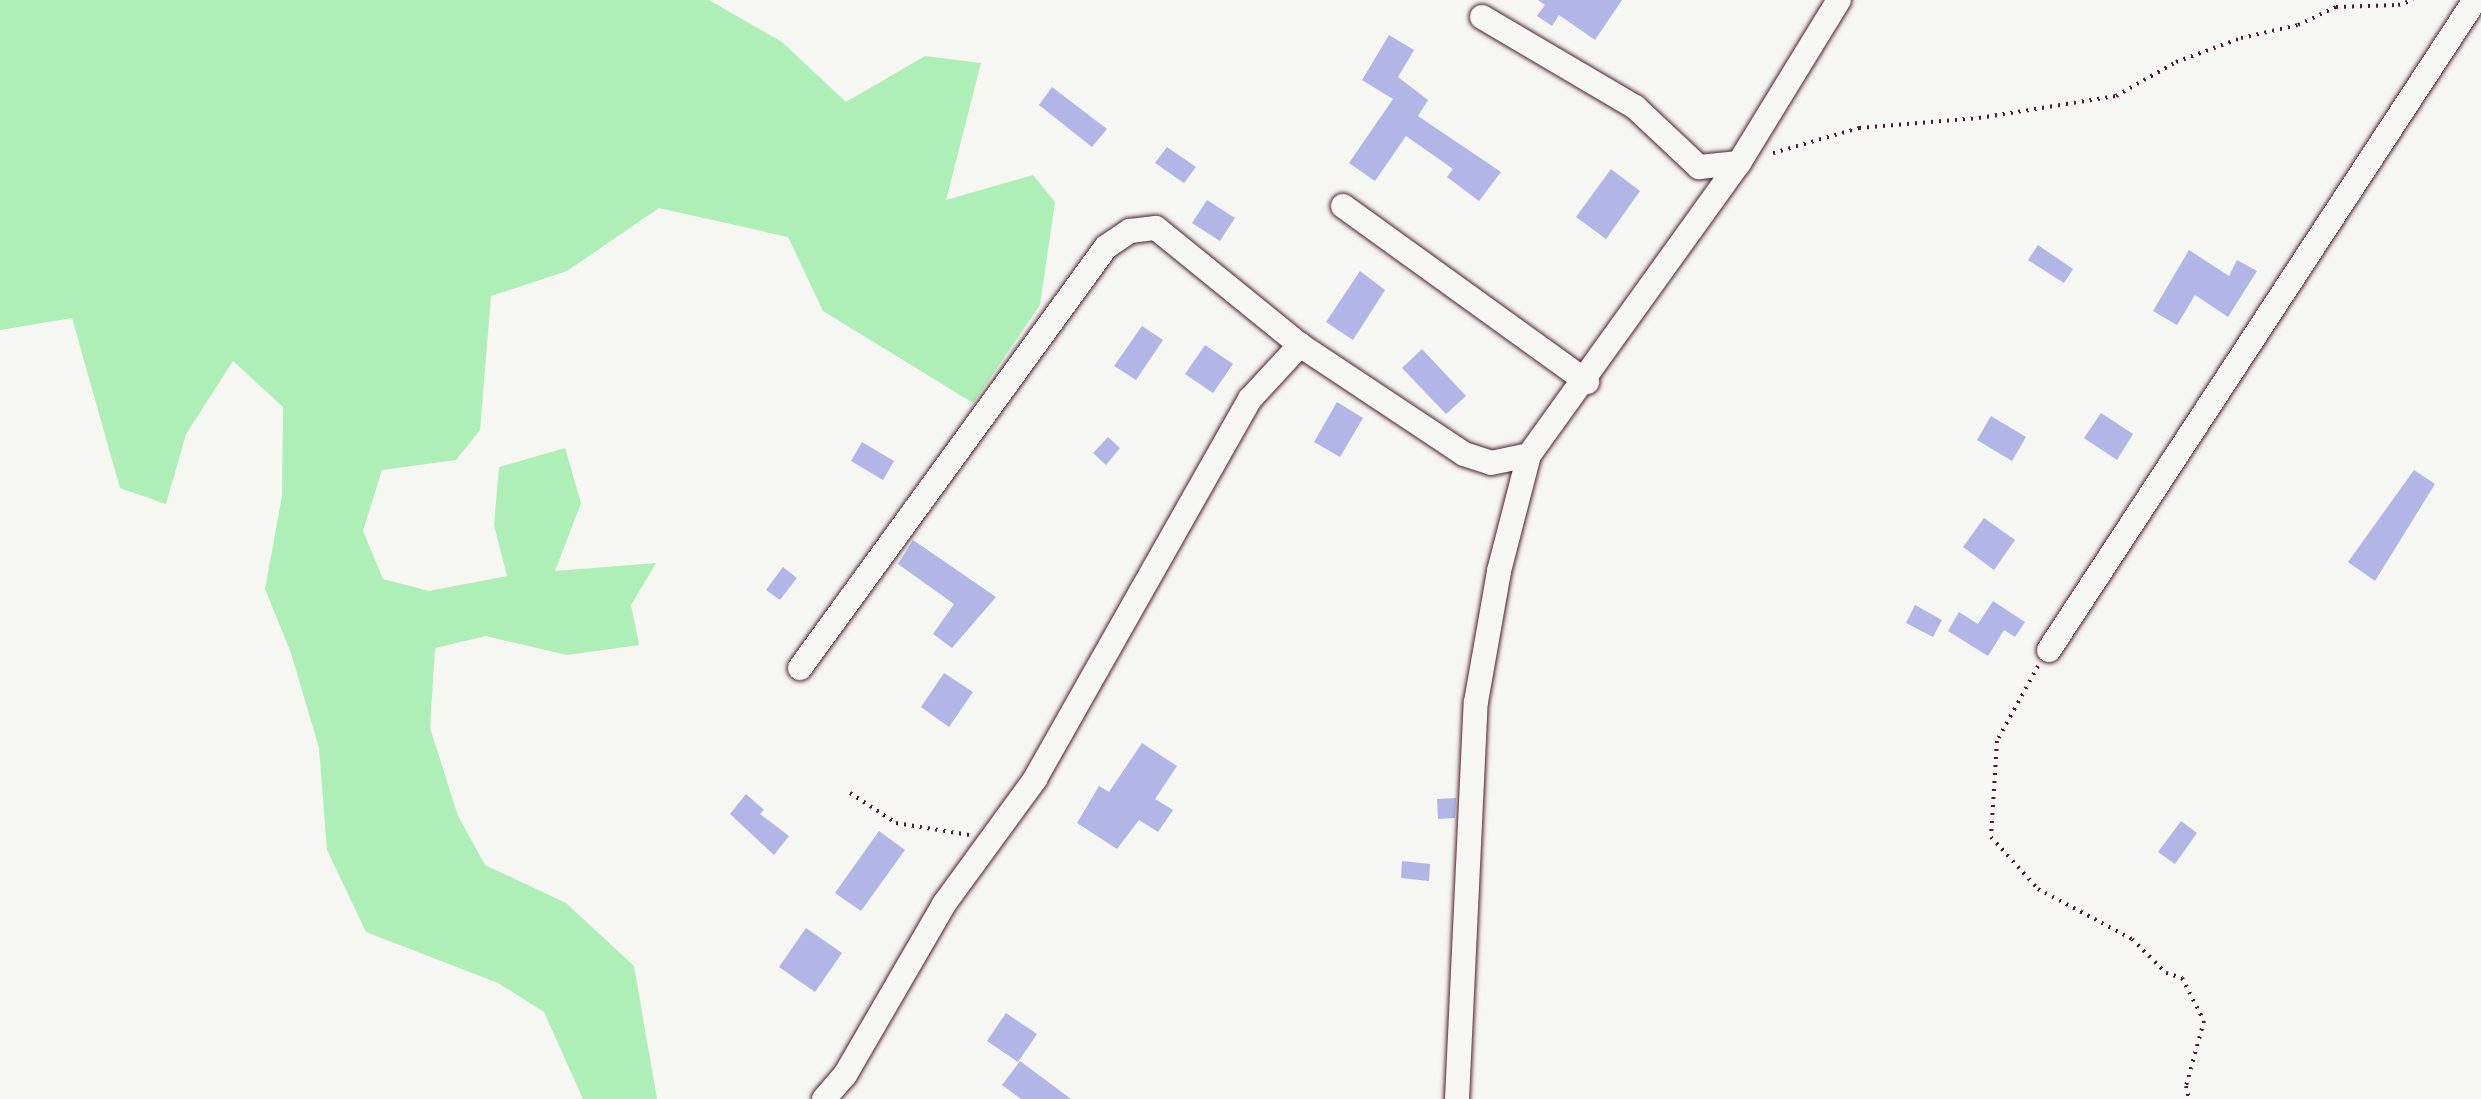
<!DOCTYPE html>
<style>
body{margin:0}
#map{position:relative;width:2481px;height:1099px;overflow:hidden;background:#f6f6f2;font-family:"Shantell Sans",sans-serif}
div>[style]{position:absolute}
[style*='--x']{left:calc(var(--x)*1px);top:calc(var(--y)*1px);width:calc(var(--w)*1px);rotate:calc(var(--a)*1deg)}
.green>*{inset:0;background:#aeefb8}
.building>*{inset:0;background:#b1b6e7}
.path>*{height:4px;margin-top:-2px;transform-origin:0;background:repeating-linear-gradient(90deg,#4a1f2b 0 2px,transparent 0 8px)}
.roads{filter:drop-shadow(0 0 2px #4a1f2b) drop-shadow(0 0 2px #4a1f2b)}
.minor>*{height:24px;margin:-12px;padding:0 12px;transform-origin:12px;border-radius:12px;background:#f6f6f2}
span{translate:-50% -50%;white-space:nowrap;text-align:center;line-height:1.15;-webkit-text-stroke:6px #f6f6f2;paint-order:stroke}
</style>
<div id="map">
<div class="green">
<i style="clip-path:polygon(0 0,709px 0,782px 42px,846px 102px,925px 56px,981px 63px,946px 200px,1033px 175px,1055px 202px,1040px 305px,973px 403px,823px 311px,788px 237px,659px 208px,567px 271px,491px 296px,480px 430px,456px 460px,382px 470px,363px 531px,383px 579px,429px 591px,507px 576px,494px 525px,499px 467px,565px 448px,581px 503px,555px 571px,656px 563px,631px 605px,639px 645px,567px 655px,486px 636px,435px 648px,430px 728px,458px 816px,485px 865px,566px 903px,634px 966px,657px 1099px,583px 1099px,544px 1012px,498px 983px,366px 932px,327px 850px,319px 748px,291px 653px,265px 589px,282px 496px,283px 407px,233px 361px,186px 434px,166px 504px,120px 488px,72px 318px,0 330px)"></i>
</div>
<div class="building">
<i style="clip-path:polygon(1538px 0,1622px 0,1595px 40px,1559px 15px,1552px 26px,1537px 16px,1545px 5px)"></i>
<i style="clip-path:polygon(1389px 35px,1414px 50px,1398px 77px,1428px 100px,1418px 116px,1501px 172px,1479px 201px,1447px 177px,1453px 169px,1406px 136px,1375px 181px,1349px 163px,1393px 99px,1362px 80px)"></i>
<i style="clip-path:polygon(1052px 87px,1107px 129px,1092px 147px,1039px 105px)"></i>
<i style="clip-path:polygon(1167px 147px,1196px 167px,1184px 183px,1155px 163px)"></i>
<i style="clip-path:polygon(1611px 169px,1640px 191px,1606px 239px,1576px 217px)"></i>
<i style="clip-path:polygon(1207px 200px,1235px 218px,1220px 241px,1192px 223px)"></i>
<i style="clip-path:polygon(2038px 245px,2073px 269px,2064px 283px,2028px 260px)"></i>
<i style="clip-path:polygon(2189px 250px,2229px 276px,2237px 260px,2257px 271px,2228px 317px,2195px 295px,2177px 325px,2153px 311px)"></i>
<i style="clip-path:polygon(1360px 271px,1385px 290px,1353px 340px,1326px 322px)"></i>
<i style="clip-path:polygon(1142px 326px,1163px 340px,1136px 380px,1114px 366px)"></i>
<i style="clip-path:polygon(1205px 345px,1233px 364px,1213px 393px,1185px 374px)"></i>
<i style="clip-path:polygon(1422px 349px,1466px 396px,1446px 414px,1402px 368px)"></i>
<i style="clip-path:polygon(1337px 402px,1363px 418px,1340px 457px,1314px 442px)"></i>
<i style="clip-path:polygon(2101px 413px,2133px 434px,2117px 460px,2084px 438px)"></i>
<i style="clip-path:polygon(1991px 416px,2026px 437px,2012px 461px,1977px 440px)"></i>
<i style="clip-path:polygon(1108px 437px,1120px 448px,1106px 465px,1093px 453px)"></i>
<i style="clip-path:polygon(862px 442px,894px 461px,883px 480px,851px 461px)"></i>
<i style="clip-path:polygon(2414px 470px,2435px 484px,2375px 581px,2348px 562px)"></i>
<i style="clip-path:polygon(1984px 518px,2015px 540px,1994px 570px,1963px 547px)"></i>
<i style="clip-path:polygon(913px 540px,996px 597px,952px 648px,933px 634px,954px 604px,898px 564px)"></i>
<i style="clip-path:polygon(783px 567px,797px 578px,780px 600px,766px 590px)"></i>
<i style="clip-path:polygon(1993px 601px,2025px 622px,2015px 637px,2004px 630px,1988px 656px,1948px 631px,1959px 612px,1978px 624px)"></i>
<i style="clip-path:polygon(1915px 605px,1942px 620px,1933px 637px,1906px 623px)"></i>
<i style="clip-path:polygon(944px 673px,973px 692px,949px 727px,921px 707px)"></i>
<i style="clip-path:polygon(1142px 743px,1177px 766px,1155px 799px,1173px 810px,1158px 832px,1139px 820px,1117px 849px,1077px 823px,1099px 786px,1109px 792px)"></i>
<i style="clip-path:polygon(746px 794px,764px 810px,760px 814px,789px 836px,774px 855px,730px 814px)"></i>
<i style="clip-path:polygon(1456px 798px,1455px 818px,1438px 819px,1437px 799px)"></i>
<i style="clip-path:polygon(2181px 821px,2197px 833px,2175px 864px,2158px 852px)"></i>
<i style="clip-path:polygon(879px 831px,905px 850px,861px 911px,835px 893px)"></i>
<i style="clip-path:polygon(1402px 861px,1430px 864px,1429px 881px,1401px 878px)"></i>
<i style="clip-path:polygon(806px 928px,842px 953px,815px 992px,779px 967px)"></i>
<i style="clip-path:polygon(1006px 1013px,1037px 1034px,1018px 1062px,987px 1041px)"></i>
<i style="clip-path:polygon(1020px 1061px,1071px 1099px,1021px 1099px,1002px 1085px)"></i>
</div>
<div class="path">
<i style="--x:1773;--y:153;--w:90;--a:-16.2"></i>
<i style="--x:1859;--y:128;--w:120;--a:-4.8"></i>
<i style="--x:1979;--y:118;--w:139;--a:-9.1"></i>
<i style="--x:2116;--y:96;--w:69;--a:-29.5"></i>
<i style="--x:2176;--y:62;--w:69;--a:-20.3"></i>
<i style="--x:2241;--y:38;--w:58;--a:-12.8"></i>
<i style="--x:2298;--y:25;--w:42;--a:-25.3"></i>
<i style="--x:2336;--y:7;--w:62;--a:-1.8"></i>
<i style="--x:2398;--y:5;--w:16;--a:-18"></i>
<i style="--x:2038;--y:666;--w:85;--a:118.7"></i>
<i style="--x:1997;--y:741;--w:96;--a:93.6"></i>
<i style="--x:1991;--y:837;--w:70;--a:47.9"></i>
<i style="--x:2038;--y:889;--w:106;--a:28"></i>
<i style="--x:2132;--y:939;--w:48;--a:45"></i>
<i style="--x:2166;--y:973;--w:17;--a:17"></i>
<i style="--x:2182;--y:978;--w:48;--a:62.9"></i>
<i style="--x:2204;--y:1021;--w:67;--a:105.5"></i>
<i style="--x:2186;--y:1086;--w:13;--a:77"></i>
<i style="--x:850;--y:793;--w:55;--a:33.1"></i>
<i style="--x:896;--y:823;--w:74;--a:9.3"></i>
</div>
<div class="roads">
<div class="minor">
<i style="--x:1482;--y:17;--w:178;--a:30.5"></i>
<i style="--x:1635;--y:107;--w:88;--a:43.2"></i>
<i style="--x:1699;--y:167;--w:40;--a:-5.7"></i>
<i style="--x:1343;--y:206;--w:301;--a:35.8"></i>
<i style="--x:2049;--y:650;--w:777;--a:-56.76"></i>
<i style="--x:800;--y:668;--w:520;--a:-53.99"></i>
<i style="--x:1106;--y:247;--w:29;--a:-34"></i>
<i style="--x:1130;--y:231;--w:26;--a:-7"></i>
<i style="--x:1156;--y:228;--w:186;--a:39.1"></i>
<i style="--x:1300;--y:345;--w:197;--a:33.6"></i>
<i style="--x:1464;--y:454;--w:28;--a:18"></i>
<i style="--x:1491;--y:463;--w:39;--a:-12"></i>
<i style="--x:1529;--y:455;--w:360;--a:-54.3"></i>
<i style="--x:1739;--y:163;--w:191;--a:-58.5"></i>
<i style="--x:824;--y:1099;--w:32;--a:-49"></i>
<i style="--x:845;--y:1075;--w:198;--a:-59.9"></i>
<i style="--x:944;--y:904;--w:155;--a:-53.9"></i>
<i style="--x:1035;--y:779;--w:437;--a:-60.5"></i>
<i style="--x:1250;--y:399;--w:74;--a:-47.2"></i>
<i style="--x:1457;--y:1099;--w:397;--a:-87.3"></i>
<i style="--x:1476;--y:702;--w:133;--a:-80"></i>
<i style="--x:1499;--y:571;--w:120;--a:-75.5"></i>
</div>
</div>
</div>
